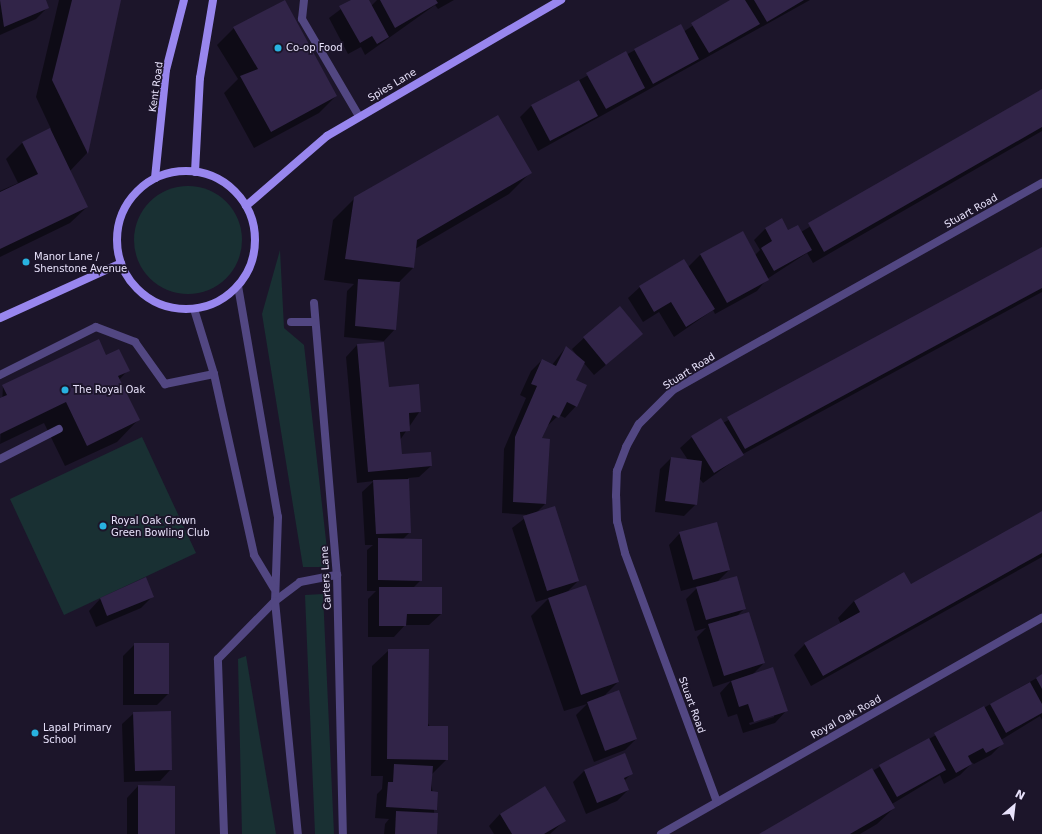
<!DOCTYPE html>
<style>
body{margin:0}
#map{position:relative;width:1042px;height:834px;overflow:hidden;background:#1c152a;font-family:"DejaVu Sans",sans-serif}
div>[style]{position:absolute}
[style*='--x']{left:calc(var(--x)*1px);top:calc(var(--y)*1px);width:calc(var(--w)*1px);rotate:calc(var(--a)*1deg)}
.green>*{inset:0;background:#193033}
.round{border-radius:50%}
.shadow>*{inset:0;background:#0007}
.building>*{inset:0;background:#312448}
.service>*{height:8px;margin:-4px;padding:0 4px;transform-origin:4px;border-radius:4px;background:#524782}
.minor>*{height:8px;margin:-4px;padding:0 4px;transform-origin:4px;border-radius:4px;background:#524782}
.tertiary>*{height:8px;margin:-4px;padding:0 4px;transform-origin:4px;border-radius:4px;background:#524782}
.secondary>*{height:8px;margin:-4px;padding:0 4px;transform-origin:4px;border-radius:4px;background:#9886ee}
.secondary>.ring{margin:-4px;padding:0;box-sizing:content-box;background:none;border:8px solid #9886ee;border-radius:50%}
.dots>*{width:11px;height:11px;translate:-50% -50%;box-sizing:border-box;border:2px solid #1c152a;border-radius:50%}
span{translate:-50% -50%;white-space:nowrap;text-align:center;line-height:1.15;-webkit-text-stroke:3.5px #1c152a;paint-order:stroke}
.poi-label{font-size:10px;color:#e8e2fb}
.left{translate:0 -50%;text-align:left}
.street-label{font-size:10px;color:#e8e2fb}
.north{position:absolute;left:994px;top:786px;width:40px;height:40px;-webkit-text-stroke:3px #1c152a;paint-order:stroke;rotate:28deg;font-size:11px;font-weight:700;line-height:16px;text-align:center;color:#e8e2fb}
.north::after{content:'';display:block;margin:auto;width:14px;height:18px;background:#e8e2fb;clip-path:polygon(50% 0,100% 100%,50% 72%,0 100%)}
</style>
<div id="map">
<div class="green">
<i class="round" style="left:134px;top:186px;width:108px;height:108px"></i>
<i style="clip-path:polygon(280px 250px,284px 328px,304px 345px,329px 567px,303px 567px,262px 314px)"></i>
<i style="clip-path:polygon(142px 437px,196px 553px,64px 615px,10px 499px)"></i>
<i style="clip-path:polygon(323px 594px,334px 834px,315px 834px,305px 595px)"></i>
<i style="clip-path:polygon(246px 656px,276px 834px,242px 834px,238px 659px)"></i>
</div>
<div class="shadow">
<i style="clip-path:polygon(0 0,45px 0,47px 8px,36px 19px,0 35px)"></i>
<i style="clip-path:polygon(59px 0,120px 0,87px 153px,70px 171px,87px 207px,70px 223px,0 257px,0 191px,18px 183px,6px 159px,23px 142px,51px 129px,36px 97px)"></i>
<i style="clip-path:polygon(353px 0,368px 0,371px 6px,377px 0,454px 0,438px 9px,435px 5px,365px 55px,361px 47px,348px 54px,329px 18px)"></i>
<i style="clip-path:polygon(732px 0,810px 0,538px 151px,520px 117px,531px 106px,635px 50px,683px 32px)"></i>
<i style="clip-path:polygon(234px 28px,336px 96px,319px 113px,254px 148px,224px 93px,238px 79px,217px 45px)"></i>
<i style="clip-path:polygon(1042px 90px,1042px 131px,813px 263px,807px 253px,767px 279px,757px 291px,715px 314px,713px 310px,674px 337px,659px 312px,643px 322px,628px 298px,640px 287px,688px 267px,700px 255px,742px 232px,755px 255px,760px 250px,754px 240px,765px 229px,781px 220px,788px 232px,801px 232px)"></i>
<i style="clip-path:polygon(530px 173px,509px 194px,415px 249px,413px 268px,399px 282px,395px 329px,384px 341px,344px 337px,347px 291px,354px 284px,324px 280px,333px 220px,355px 198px)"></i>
<i style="clip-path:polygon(1042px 248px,1042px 292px,743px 454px,703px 483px,699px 478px,696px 504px,684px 516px,655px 512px,660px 469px,671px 458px,688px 460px,680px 448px,692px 437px,723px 423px)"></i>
<i style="clip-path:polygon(642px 334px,594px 375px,583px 362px,574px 380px,576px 406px,565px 418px,559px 415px,545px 428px,540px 439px,545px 504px,536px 513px,578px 581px,566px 593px,618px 682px,602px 698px,636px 739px,625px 750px,594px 762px,576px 715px,587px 704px,564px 711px,531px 616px,549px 598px,536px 602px,512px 528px,529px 515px,502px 513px,504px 449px,526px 398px,520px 395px,531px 371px,542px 360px,552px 365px,566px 347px,578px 357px,572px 349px,584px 338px)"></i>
<i style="clip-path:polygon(357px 345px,388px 388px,420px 411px,400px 440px,401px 455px,431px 466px,419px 477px,408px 478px,410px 532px,403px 539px,421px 580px,413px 588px,441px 614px,429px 625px,405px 625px,394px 637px,368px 637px,368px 599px,376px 591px,367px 591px,367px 550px,373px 545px,365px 545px,362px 492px,374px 481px,357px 483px,346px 357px)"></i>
<i style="clip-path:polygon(106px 356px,128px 370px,119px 380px,138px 420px,117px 442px,65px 466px,44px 423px,0 444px,3px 386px)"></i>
<i style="clip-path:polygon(1042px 512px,1042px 557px,811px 686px,794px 655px,805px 644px,841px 624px,838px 618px,854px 601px,911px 586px)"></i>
<i style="clip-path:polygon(evenodd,680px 533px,729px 570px,716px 583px,745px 608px,737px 616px,764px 663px,752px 675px,786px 711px,775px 723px,743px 733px,737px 714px,728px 717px,720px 693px,731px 681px,713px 687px,697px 637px,706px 628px,695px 631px,686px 599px,699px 586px,681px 591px,669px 545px,680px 533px,774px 715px,774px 717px,750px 725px,749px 723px,774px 715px)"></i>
<i style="clip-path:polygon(145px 578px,153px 596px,141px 608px,96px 627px,89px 611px,100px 599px)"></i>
<i style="clip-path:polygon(135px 644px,168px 694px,157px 705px,123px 705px,123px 656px)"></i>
<i style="clip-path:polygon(389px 650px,447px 759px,431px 775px,436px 834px,384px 834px,385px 824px,389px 819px,375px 818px,377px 794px,382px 789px,383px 776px,371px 776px,372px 666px)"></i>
<i style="clip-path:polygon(1042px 675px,1042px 720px,1040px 716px,1001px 740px,1003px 743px,991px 755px,974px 764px,969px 760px,971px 764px,960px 775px,944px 784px,940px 775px,892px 804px,894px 808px,877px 824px,860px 834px,761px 834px)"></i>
<i style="clip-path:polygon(134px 713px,171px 769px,160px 781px,124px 782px,122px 724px)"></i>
<i style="clip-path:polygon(624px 755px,632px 773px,624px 781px,628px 790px,617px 801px,586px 814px,573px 782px,584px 771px)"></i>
<i style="clip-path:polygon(138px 786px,174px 834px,127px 834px,127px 798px)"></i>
<i style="clip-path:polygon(500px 814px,564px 821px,550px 834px,494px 834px,489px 826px)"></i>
</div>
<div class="building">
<i style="clip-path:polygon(0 0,46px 0,49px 8px,4px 27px)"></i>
<i style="clip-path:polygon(72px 0,121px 0,88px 154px,52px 80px)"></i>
<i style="clip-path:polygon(285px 0,337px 96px,271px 132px,240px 76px,258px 69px,233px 27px)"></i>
<i style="clip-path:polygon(351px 0,369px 0,389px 37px,377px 44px,372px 36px,360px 43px,339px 6px)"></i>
<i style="clip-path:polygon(380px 0,436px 0,438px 3px,395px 28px)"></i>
<i style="clip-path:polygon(730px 0,745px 0,760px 24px,709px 53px,691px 23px)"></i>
<i style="clip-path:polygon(754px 0,804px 0,767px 22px)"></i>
<i style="clip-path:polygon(681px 24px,699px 59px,653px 84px,634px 49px)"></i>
<i style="clip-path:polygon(626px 51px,645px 88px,606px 109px,586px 73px)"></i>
<i style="clip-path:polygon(579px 80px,598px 116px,550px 141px,531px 105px)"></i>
<i style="clip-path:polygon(1042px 89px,1042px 127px,824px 252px,808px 223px)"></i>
<i style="clip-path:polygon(498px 115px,532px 173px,417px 240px,414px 268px,345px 259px,354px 197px)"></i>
<i style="clip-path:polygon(50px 128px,88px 207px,0 249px,0 192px,38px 174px,22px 142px)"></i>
<i style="clip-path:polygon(782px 218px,788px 230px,798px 225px,812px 250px,774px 271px,761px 248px,772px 241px,765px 228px)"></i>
<i style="clip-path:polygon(743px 231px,769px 280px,727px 303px,700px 254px)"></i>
<i style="clip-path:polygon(1042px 247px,1042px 288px,745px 449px,727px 417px)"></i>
<i style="clip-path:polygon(684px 259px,715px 309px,686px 327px,671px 302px,654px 312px,639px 286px)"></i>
<i style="clip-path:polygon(358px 279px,400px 282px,396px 330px,355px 326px)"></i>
<i style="clip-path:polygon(620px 306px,643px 334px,606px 365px,583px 337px)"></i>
<i style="clip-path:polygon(99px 339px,106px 355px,119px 349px,130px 371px,118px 376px,140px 420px,87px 446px,66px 402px,0 434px,0 398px,7px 395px,2px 385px)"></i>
<i style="clip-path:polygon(384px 342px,389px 387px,419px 384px,421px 412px,409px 413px,410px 431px,400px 432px,402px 454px,431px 452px,432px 466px,368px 472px,357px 344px)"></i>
<i style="clip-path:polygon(566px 346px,585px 362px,576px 380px,587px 385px,577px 407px,567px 402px,559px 418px,553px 415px,542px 438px,550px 439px,546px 504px,513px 502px,515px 437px,537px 386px,531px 384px,542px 359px,556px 366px)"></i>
<i style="clip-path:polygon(721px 418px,744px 455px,714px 473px,691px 436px)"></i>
<i style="clip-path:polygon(671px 457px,702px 461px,697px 505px,665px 501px)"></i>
<i style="clip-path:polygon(409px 479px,411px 533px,376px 534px,373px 480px)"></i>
<i style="clip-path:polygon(555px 506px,579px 581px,547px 591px,523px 516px)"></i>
<i style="clip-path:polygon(1042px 511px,1042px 553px,823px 676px,804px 643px,860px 612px,854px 601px,904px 572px,911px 584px)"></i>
<i style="clip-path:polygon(717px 522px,730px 570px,693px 580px,679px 532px)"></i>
<i style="clip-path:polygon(378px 538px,422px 539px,422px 581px,378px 580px)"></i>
<i style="clip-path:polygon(737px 576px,746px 609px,706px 620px,696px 587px)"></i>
<i style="clip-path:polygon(146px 577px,154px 597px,107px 616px,100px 598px)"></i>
<i style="clip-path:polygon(586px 585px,619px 682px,581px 695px,548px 598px)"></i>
<i style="clip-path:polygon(379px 587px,442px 587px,442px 614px,407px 614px,406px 626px,379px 626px)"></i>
<i style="clip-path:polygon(749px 612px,765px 663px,724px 676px,708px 624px)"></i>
<i style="clip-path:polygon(134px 643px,169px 643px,169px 694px,134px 694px)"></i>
<i style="clip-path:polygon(388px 649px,429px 649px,428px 726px,448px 726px,448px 760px,387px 759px)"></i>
<i style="clip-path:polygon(773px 667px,788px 711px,754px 722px,748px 704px,739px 707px,731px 681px)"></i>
<i style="clip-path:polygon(1042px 674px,1042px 689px,1036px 678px)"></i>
<i style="clip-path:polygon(1030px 682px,1042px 704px,1042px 713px,1006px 733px,990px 704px)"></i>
<i style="clip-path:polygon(619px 690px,637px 739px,605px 751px,587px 702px)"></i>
<i style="clip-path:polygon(984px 706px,1004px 744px,986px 753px,983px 748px,968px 756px,972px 764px,956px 773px,934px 733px)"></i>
<i style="clip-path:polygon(171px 711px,172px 770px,135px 771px,133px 712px)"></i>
<i style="clip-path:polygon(929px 738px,946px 770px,897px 797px,879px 765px)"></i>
<i style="clip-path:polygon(625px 753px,633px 774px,624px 778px,629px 790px,597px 803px,584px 770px)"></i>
<i style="clip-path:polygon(394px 764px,433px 766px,431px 791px,438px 792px,437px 810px,386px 807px,388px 782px,393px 782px)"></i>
<i style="clip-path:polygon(872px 768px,895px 808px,850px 834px,759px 834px)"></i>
<i style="clip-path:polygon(138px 785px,175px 786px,175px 834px,138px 834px)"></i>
<i style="clip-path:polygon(545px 786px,566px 821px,544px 834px,512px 834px,500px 814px)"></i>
<i style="clip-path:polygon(396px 811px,438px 813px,437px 834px,395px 834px)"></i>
</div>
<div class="service">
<i style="--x:304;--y:0;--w:19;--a:96"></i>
<i style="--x:302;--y:19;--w:113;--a:59.6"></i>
<i style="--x:0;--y:375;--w:107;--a:-26.6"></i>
<i style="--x:96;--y:327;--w:42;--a:21"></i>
<i style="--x:135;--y:342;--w:52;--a:54.5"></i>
<i style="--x:165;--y:384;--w:50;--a:-11.5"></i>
<i style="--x:0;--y:459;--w:66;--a:-27"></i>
</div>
<div class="minor">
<i style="--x:314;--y:303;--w:273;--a:85.2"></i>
<i style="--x:337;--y:575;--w:259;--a:88.7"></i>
<i style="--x:291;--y:322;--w:23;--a:0"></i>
<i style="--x:717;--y:802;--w:265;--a:-110.3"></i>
<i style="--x:625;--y:553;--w:33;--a:-104"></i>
<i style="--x:617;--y:521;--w:25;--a:-92"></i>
<i style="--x:616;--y:496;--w:25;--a:-88"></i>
<i style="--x:617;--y:471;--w:26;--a:-69"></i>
<i style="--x:626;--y:447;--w:26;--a:-61"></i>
<i style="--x:639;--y:424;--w:48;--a:-45"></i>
<i style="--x:673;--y:390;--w:423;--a:-29.3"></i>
<i style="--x:224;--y:834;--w:175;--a:-92"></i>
<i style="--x:218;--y:659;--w:81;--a:-45.5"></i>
<i style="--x:275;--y:601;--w:31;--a:-37"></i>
<i style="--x:300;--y:582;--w:38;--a:-11"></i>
<i style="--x:661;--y:834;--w:438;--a:-29.6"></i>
</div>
<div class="tertiary">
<i style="--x:238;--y:286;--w:234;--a:80.2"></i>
<i style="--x:278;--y:517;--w:84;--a:92"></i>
<i style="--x:275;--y:601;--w:234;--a:84.4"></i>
<i style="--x:194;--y:309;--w:68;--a:72.9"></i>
<i style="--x:214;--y:374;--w:185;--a:77.5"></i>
<i style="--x:254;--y:555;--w:39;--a:59"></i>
</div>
<div class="secondary">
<i class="ring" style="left:117px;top:171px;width:130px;height:130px"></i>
<i style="--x:195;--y:172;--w:94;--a:-87"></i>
<i style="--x:200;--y:78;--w:79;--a:-80.5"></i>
<i style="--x:155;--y:178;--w:109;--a:-84.2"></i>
<i style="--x:166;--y:70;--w:72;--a:-75.6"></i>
<i style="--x:246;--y:206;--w:107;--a:-40.8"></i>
<i style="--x:327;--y:136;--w:271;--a:-30.2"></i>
<i style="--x:0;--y:318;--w:133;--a:-24.4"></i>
</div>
<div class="dots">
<i style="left:278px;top:48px;background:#28b2e0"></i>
<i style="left:26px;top:262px;background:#28b2e0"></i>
<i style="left:65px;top:390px;background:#28b2e0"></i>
<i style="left:103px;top:526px;background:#28b2e0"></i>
<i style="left:35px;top:733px;background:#28b2e0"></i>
</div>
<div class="poi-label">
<span class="left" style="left:286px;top:48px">Co-op Food</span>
<span class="left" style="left:34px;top:262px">Manor Lane /<br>Shenstone Avenue</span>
<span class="left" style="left:73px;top:390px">The Royal Oak</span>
<span class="left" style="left:111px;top:526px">Royal Oak Crown<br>Green Bowling Club</span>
<span class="left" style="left:43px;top:733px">Lapal Primary<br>School</span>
</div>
<div class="street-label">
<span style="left:392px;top:85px;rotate:-31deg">Spies Lane</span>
<span style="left:156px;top:87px;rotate:-82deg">Kent Road</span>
<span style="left:971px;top:211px;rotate:-29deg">Stuart Road</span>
<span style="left:689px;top:371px;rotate:-32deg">Stuart Road</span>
<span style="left:326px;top:578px;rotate:-93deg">Carters Lane</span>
<span style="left:692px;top:705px;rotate:70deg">Stuart Road</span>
<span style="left:846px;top:717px;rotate:-29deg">Royal Oak Road</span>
</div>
<div class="north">N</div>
</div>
